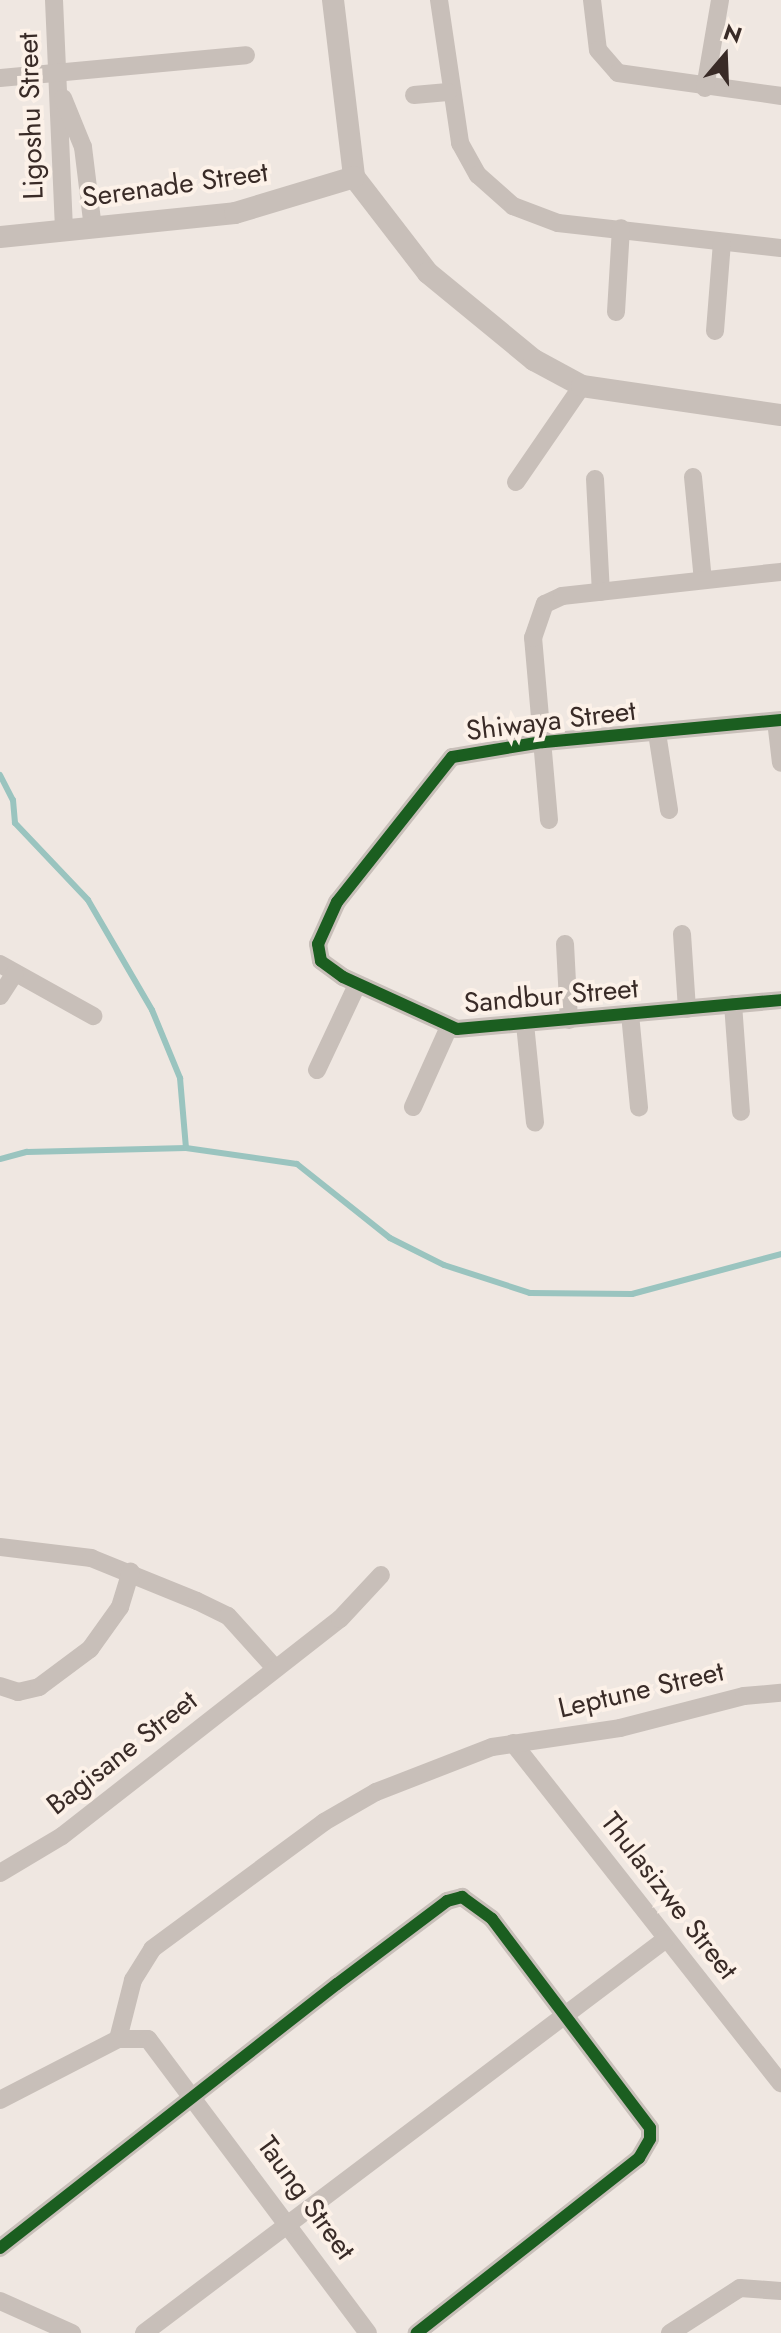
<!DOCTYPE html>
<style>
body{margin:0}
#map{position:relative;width:781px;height:2333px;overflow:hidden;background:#efe7e1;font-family:Jost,sans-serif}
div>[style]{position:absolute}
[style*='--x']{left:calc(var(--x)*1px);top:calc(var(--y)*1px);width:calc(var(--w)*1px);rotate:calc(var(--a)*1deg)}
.stream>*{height:6px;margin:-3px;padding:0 3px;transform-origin:3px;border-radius:3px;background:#9ac4bf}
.minor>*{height:18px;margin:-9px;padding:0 9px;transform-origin:9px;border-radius:9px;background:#c8bfb9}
.tertiary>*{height:22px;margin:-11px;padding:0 11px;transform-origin:11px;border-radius:11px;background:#c8bfb9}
.cycleway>*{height:12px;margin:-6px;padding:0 6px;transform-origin:6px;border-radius:6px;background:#1b5e20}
span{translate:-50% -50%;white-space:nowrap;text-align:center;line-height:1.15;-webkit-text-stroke:8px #fcf1e8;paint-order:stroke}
.street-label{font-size:28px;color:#392b27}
.north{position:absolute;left:685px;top:16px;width:80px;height:80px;-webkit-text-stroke:6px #fcf1e8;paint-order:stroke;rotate:19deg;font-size:22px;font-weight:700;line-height:32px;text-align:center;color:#392b27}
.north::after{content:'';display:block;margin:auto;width:28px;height:36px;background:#392b27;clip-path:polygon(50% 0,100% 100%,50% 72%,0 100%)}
</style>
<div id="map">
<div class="stream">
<i style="--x:0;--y:775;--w:28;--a:63"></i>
<i style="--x:13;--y:800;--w:23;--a:85"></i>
<i style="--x:15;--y:823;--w:106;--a:46.5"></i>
<i style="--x:88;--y:900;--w:127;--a:59.8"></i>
<i style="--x:152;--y:1010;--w:74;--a:67.6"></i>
<i style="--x:180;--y:1078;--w:70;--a:85.1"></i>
<i style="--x:0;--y:1159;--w:28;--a:-15"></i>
<i style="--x:27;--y:1152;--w:159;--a:-1.4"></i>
<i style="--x:186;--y:1148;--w:112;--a:8.2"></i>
<i style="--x:297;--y:1164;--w:119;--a:38.5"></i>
<i style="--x:390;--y:1238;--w:60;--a:26.6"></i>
<i style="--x:444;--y:1265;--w:90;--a:18"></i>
<i style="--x:530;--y:1293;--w:102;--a:0.6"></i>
<i style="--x:632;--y:1294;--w:154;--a:-15"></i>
</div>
<div class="minor">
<i style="--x:54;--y:0;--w:231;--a:87.5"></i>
<i style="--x:439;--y:0;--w:145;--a:81.6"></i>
<i style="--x:460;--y:143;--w:37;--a:61"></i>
<i style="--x:478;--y:175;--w:47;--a:41.5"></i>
<i style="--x:513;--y:206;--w:48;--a:20.7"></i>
<i style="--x:558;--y:223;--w:224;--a:6.4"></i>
<i style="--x:592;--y:0;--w:50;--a:83.2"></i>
<i style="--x:598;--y:50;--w:30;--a:49"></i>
<i style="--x:618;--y:73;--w:165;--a:8"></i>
<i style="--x:0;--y:78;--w:247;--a:-5.3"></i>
<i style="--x:705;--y:88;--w:89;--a:-80.3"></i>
<i style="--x:414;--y:95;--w:34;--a:-5"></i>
<i style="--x:63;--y:98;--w:53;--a:67.8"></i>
<i style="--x:83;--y:147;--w:82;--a:83"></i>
<i style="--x:616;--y:312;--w:84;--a:-86.6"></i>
<i style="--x:715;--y:331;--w:88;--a:-85.5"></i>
<i style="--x:693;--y:477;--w:103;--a:84.5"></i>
<i style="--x:595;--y:479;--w:113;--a:87"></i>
<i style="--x:516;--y:482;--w:116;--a:-55.5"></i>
<i style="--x:781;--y:720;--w:240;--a:174.7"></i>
<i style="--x:542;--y:742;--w:91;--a:170.5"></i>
<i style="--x:452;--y:757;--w:185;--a:128.4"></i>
<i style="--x:337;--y:902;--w:46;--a:114.3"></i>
<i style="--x:318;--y:944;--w:17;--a:80"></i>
<i style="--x:321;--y:961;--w:27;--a:36"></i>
<i style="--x:343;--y:977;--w:125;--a:24.5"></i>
<i style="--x:457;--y:1029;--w:325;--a:-5.1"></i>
<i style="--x:776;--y:721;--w:42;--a:83.2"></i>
<i style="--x:657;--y:733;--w:78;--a:81.1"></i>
<i style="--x:549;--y:820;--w:183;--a:-95"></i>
<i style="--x:533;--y:638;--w:36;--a:-71"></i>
<i style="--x:545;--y:604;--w:19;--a:-25"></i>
<i style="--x:562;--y:596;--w:220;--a:-6.3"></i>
<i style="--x:682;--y:934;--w:75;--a:86.2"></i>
<i style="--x:565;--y:944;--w:76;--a:87"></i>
<i style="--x:0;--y:964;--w:107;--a:29.2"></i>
<i style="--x:0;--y:996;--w:27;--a:-57"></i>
<i style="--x:733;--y:1004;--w:108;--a:85.8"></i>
<i style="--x:630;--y:1014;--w:94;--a:84.5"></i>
<i style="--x:525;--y:1024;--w:99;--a:84.2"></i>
<i style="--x:317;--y:1070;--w:94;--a:-64.8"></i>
<i style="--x:413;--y:1107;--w:88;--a:-65.8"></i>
<i style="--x:0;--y:1547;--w:92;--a:6.9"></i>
<i style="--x:91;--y:1558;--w:114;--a:22.1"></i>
<i style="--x:197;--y:1601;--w:34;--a:26"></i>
<i style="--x:228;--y:1616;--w:70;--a:47.9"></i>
<i style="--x:0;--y:1686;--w:19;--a:18"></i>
<i style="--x:18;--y:1692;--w:22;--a:-13"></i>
<i style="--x:39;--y:1687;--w:64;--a:-36.7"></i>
<i style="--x:90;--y:1649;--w:52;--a:-54.5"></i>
<i style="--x:120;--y:1607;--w:37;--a:-73"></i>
<i style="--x:513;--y:1743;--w:433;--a:51.8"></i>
<i style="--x:0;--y:1873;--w:72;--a:-30.8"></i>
<i style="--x:62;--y:1836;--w:353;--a:-38"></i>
<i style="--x:340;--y:1619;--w:60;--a:-47"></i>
<i style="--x:118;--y:2039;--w:61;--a:-75.7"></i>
<i style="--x:133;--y:1980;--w:36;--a:-58"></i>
<i style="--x:152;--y:1949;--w:214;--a:-36.4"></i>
<i style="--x:324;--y:1822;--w:60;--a:-30"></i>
<i style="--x:376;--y:1792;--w:124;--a:-21.2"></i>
<i style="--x:492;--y:1747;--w:129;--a:-8.4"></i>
<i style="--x:620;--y:1728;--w:128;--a:-14.5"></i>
<i style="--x:744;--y:1696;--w:37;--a:-5"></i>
<i style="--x:0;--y:2100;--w:133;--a:-27.3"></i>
<i style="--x:118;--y:2039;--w:30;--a:0"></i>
<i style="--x:148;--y:2039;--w:367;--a:53.2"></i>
<i style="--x:0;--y:2248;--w:428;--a:-38.1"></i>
<i style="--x:337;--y:1984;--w:138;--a:-37"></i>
<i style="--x:447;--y:1901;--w:16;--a:-15"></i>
<i style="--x:462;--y:1897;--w:37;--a:36"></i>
<i style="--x:492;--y:1919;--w:262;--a:52.9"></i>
<i style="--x:650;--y:2128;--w:11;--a:90"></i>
<i style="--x:650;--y:2139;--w:22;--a:120"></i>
<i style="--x:639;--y:2158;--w:283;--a:141.8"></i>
<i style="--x:0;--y:2301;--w:79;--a:24"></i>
<i style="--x:144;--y:2333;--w:654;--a:-37.05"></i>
<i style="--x:670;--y:2333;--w:83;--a:-32.7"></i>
<i style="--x:740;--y:2288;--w:41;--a:4.2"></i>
</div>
<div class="tertiary">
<i style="--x:333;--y:0;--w:178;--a:83.2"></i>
<i style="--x:354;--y:177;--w:121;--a:52.4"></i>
<i style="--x:428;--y:273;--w:137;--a:39.4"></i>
<i style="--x:534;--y:360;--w:55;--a:28.4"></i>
<i style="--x:582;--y:386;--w:201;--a:8.3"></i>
<i style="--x:0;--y:237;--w:236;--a:-5.8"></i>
<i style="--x:235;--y:213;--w:124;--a:-16.8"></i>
</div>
<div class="cycleway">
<i style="--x:781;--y:720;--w:240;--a:174.7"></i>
<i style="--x:542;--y:742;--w:91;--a:170.5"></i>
<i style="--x:452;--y:757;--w:185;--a:128.4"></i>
<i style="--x:337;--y:902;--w:46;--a:114.3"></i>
<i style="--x:318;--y:944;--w:17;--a:80"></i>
<i style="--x:321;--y:961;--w:27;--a:36"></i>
<i style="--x:343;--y:977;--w:125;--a:24.5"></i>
<i style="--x:457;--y:1029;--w:325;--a:-5.1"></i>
<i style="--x:0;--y:2248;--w:428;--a:-38.1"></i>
<i style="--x:337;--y:1984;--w:138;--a:-37"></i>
<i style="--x:447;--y:1901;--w:16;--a:-15"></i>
<i style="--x:462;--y:1897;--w:37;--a:36"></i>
<i style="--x:492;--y:1919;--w:262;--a:52.9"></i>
<i style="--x:650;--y:2128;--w:11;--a:90"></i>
<i style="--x:650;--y:2139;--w:22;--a:120"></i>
<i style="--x:639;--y:2158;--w:283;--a:141.8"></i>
</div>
<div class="street-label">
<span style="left:31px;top:116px;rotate:-92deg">Ligoshu Street</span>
<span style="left:175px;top:185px;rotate:-8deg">Serenade Street</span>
<span style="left:551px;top:721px;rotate:-7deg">Shiwaya Street</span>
<span style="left:551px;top:996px;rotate:-5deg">Sandbur Street</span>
<span style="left:641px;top:1690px;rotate:-13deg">Leptune Street</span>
<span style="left:122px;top:1753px;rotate:-38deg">Bagisane Street</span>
<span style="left:669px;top:1896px;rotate:52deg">Thulasizwe Street</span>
<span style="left:306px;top:2198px;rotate:54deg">Taung Street</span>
</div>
<div class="north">N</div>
</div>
